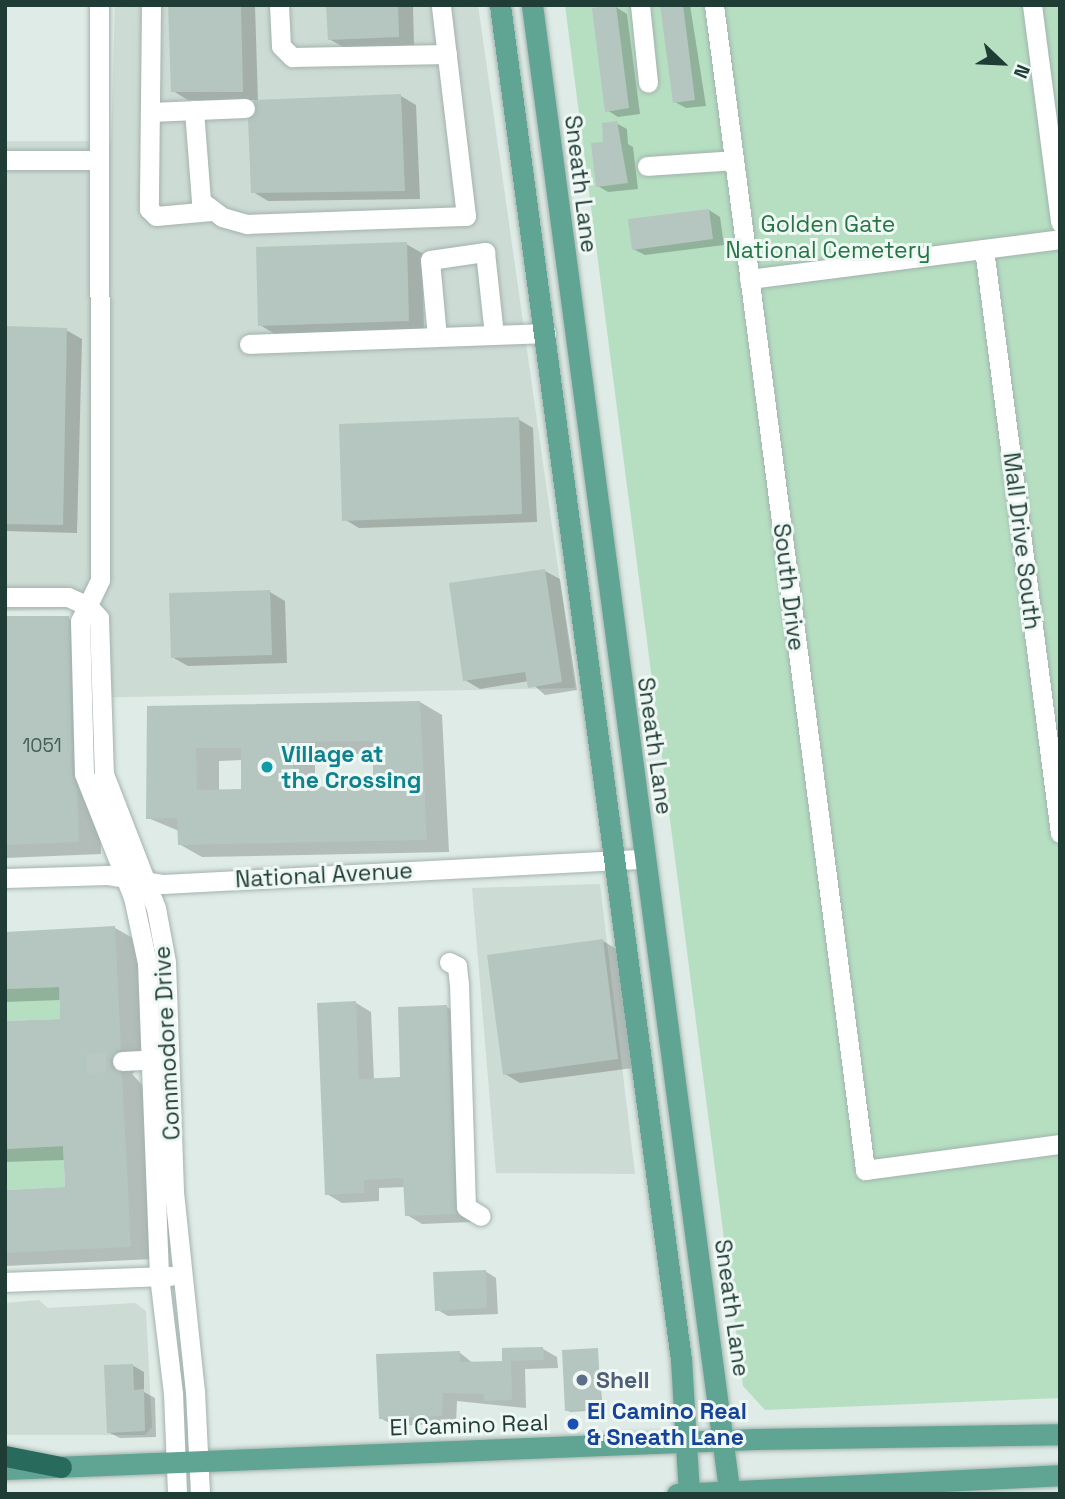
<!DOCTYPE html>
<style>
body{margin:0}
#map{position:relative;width:1065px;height:1499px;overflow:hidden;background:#dfebe6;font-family:"Space Grotesk",sans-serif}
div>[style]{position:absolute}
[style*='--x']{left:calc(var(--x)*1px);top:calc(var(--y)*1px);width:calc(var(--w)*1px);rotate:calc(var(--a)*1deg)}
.built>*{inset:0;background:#cddbd5}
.green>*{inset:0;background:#b6dfc1}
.shadow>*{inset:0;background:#0003}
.building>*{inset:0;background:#b4c6bf}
.minor-tunnel>*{height:19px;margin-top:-9.5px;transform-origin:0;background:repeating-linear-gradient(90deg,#b9c8c3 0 19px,transparent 0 29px)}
.roads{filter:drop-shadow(0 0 2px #a2b3ad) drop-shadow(0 0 2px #a2b3ad)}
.minor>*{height:19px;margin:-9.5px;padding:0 9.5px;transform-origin:9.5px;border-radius:9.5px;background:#fff}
.major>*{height:21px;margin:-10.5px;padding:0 10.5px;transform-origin:10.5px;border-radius:10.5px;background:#60a493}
.highway>*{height:21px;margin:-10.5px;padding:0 10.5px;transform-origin:10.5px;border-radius:10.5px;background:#286b5d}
.dots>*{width:19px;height:19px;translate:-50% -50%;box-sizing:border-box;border:4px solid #eff8f4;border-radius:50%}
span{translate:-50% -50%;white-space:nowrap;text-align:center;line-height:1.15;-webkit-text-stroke:6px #eff8f4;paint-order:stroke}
.number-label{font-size:19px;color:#445f58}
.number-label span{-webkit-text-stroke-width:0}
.street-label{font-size:23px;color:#1f3d35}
.park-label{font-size:23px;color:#267645}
.culture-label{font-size:23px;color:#0d838f;font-weight:700}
.left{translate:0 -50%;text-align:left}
.service-label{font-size:23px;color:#4e5e75;font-weight:700}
.transit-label{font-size:23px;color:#164399;font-weight:700}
.frame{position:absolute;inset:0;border:7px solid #1f3d35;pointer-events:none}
.north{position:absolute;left:967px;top:28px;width:70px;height:70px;-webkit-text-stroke:5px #eff8f4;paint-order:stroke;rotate:113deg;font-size:19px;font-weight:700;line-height:28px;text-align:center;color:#1f3d35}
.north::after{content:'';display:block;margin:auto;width:24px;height:32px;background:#1f3d35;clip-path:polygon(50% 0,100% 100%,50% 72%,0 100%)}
</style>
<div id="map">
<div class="built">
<i style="clip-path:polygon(115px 5px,478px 5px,575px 688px,77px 698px,79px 609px,5px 611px,5px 141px,111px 141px)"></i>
<i style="clip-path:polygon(600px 884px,635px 1174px,496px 1173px,472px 888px)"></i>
<i style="clip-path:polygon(39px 1300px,48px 1308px,135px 1303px,146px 1311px,152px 1427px,145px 1435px,5px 1435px,5px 1303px)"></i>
</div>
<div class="green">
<i style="clip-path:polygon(565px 5px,1060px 5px,1060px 1398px,765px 1410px,743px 1386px)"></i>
<i style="clip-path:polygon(59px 987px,60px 1019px,5px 1021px,5px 989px)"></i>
<i style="clip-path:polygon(63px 1146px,65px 1187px,5px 1190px,5px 1149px)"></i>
</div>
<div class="shadow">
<i style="clip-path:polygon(170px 5px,255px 5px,258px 102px,401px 96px,416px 105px,420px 199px,268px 201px,253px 192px,256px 100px,188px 100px,173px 91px)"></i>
<i style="clip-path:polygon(328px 5px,413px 5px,414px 45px,345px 48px,329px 39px)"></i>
<i style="clip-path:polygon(662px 5px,690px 5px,706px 106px,686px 108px,675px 102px)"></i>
<i style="clip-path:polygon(616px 7px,627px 14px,640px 114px,618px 117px,607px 110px)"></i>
<i style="clip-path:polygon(616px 123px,627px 129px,628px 144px,633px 147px,638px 189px,608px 192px,598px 186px,605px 143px)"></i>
<i style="clip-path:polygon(709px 210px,720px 217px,724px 245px,645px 255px,633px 249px)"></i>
<i style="clip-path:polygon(406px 244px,422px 253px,424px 329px,275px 334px,260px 325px)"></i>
<i style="clip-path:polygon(5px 328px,66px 330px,82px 339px,77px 533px,5px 531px)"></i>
<i style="clip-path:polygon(518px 419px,533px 428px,537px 522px,359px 528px,344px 519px)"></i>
<i style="clip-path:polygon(545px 571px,560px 579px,577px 690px,545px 695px,529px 681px,480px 689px,465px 680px)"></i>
<i style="clip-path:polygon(270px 592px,285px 601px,287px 663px,188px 666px,172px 657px)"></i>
<i style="clip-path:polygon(68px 618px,91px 631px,94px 788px,100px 805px,101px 854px,5px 858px,5px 807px)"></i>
<i style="clip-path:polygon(evenodd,420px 702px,442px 715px,449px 852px,202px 857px,179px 844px,179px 831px,148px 818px,149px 707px,420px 702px,315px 754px,375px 754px,375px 788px,315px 788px,315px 754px,420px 702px,242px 760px,243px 791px,219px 791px,219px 761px,242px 760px)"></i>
<i style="clip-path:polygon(115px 928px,138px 941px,144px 1062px,132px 1074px,145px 1088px,153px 1259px,5px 1266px,5px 1192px,67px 1189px,66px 1160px,5px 1162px,5px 1023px,62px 1020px,61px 1000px,5px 1002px,5px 934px)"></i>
<i style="clip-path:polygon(603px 941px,618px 950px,633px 1068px,520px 1083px,505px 1074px)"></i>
<i style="clip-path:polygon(356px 1003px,371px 1012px,374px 1080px,402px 1078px,447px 1007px,462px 1016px,471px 1222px,422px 1224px,407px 1215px,405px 1187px,379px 1188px,379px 1201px,342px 1203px,327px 1194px)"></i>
<i style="clip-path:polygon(485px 1271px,496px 1278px,498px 1314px,448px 1316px,436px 1309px)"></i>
<i style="clip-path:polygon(543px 1349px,557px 1357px,558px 1368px,525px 1369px,526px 1408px,457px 1401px,456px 1423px,395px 1426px,380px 1418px,459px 1352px,474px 1364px,504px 1363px)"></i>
<i style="clip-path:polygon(597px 1350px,603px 1410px,570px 1412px,567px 1410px)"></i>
<i style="clip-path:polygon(132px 1365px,144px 1372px,144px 1392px,155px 1398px,156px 1437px,120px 1438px,108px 1432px)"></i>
</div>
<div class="building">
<i style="clip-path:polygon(168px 5px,241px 5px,243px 92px,171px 92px)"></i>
<i style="clip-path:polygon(326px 5px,398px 5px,399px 37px,328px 40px)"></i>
<i style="clip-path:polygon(616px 5px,629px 108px,605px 112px,592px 8px)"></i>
<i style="clip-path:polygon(660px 5px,683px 5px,695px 100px,673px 103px)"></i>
<i style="clip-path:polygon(401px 94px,405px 191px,251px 193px,248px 119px,256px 113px,254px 100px)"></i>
<i style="clip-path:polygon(617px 121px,628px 183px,596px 187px,591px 143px,603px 142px,602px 123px)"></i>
<i style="clip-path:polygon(709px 209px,713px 239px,632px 250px,628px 219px)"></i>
<i style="clip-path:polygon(407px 242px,409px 321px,258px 326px,256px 247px)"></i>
<i style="clip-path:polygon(5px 326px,67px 328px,63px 525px,5px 524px)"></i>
<i style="clip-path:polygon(519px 417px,522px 514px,342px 521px,339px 424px)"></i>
<i style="clip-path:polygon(545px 569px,562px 682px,528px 688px,525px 672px,463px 681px,449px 583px)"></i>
<i style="clip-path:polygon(270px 590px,272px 655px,171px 658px,169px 593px)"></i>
<i style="clip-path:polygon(5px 616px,69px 616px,72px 774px,77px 790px,79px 842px,5px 845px)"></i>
<i style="clip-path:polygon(evenodd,420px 701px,427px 840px,178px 845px,177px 818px,146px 819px,147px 706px,420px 701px,373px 741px,373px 786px,293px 787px,293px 742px,373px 741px,420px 701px,196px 748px,241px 748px,241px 789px,197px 790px,196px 748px)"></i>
<i style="clip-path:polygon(115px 926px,121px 1049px,110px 1061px,112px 1068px,122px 1073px,131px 1247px,5px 1253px,5px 1190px,65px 1187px,63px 1146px,5px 1149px,5px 1021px,60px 1019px,59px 987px,5px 989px,5px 932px)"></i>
<i style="clip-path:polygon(603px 939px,618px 1059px,503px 1075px,487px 955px)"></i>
<i style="clip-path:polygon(356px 1001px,359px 1079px,400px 1077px,398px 1007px,447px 1005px,456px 1214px,405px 1216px,403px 1178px,364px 1180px,364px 1193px,325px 1195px,317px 1003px)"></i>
<i style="clip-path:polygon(486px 1270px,487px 1308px,435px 1311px,433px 1272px)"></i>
<i style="clip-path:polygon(543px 1347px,544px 1360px,511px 1361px,512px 1400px,484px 1401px,484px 1394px,443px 1393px,442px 1416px,379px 1419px,376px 1354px,460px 1351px,460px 1362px,502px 1361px,502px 1348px)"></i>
<i style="clip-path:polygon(598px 1348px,601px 1409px,565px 1411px,562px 1350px)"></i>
<i style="clip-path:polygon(133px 1364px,134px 1390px,144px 1389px,145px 1431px,107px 1433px,104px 1365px)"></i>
</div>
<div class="minor-tunnel">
<i style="--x:87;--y:1063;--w:35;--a:-3"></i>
</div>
<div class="roads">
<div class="minor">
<i style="--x:99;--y:5;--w:575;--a:89.9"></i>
<i style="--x:100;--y:580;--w:46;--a:116"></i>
<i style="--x:80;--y:621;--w:153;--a:88.5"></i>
<i style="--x:84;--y:774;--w:132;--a:68.3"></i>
<i style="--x:133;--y:897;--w:67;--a:78"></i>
<i style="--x:147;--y:963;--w:313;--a:87.8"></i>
<i style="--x:159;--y:1276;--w:118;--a:83.2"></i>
<i style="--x:173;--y:1393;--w:101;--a:87.7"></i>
<i style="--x:151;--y:5;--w:204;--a:90.6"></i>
<i style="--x:149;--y:209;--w:10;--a:45"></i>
<i style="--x:156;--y:216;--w:55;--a:-5.2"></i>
<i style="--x:279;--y:5;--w:41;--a:87.2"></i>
<i style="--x:281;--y:46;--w:16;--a:45"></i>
<i style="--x:292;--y:57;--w:155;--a:-1.1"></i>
<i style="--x:640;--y:5;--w:78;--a:84.1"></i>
<i style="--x:714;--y:5;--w:1175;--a:82.61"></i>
<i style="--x:865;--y:1170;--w:197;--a:-7.6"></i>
<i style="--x:1032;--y:5;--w:219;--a:82.6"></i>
<i style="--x:194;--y:110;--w:91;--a:85.6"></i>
<i style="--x:201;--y:201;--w:26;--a:37"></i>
<i style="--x:222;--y:217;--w:26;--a:16"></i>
<i style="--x:247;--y:224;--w:219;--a:-2.1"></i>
<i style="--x:466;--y:216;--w:212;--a:-96.8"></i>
<i style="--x:150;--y:112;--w:95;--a:-2.4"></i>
<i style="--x:5;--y:160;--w:94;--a:0"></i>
<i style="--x:647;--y:166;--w:87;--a:-3.9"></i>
<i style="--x:984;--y:249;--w:589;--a:82.59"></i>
<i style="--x:749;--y:279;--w:314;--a:-7.3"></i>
<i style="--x:437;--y:337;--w:77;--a:-95.2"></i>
<i style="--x:430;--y:260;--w:56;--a:-8.3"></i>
<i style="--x:485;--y:252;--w:83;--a:83.8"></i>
<i style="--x:249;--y:344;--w:297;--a:-2.1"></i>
<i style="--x:5;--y:597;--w:63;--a:0"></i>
<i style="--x:68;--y:597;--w:22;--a:24"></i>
<i style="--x:88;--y:606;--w:16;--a:47"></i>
<i style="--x:99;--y:618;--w:156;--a:88.2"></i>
<i style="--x:104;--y:774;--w:144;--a:68.8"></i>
<i style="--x:156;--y:908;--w:55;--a:79.5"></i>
<i style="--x:166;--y:962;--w:230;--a:88"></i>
<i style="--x:174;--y:1192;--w:200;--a:84"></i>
<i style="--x:195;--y:1391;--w:103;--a:87.2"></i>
<i style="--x:5;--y:878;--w:103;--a:-1.7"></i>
<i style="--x:108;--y:875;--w:56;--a:9.3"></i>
<i style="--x:163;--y:884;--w:482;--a:-3"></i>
<i style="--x:449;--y:962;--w:9;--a:27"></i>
<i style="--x:457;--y:966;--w:18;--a:84"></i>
<i style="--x:459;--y:984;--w:223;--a:88.2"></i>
<i style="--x:466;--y:1207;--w:17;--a:31"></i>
<i style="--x:122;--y:1061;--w:40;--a:-2.9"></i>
<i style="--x:5;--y:1282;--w:166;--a:-2.1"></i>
</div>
<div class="major">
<i style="--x:500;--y:5;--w:1366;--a:82.39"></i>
<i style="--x:681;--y:1359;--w:134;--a:86.6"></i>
<i style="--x:532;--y:5;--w:1497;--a:82.44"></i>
<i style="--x:5;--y:1469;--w:751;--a:-2.29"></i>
<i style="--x:755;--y:1439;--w:305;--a:-0.9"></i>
<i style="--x:677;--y:1494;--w:383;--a:-2.8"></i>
</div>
<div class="highway">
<i style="--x:5;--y:1456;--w:57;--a:11.1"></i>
</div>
</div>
<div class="dots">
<i style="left:267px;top:767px;background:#0f9aa8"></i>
<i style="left:582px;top:1380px;background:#5c6f8a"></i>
<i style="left:573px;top:1424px;background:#1a4fb4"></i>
</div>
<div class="number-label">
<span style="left:42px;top:746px">1051</span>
</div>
<div class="street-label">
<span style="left:581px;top:184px;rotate:83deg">Sneath Lane</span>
<span style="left:1022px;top:541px;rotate:83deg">Mall Drive South</span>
<span style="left:789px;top:587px;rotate:83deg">South Drive</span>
<span style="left:655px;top:746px;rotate:82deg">Sneath Lane</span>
<span style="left:324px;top:875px;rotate:-3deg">National Avenue</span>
<span style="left:167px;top:1043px;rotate:-93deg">Commodore Drive</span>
<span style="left:732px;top:1308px;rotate:82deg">Sneath Lane</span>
<span style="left:469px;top:1425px;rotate:-2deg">El Camino Real</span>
</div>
<div class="park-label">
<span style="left:828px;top:237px">Golden Gate<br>National Cemetery</span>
</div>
<div class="culture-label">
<span class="left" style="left:281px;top:767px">Village at<br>the Crossing</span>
</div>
<div class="service-label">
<span class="left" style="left:596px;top:1380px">Shell</span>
</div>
<div class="transit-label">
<span class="left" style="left:587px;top:1424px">El Camino Real<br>&amp; Sneath Lane</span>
</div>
<div class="frame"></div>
<div class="north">N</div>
</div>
